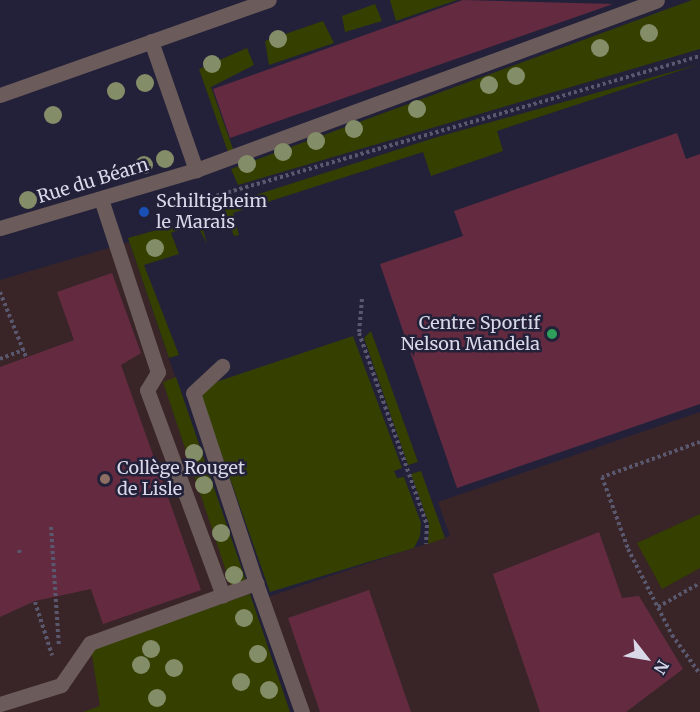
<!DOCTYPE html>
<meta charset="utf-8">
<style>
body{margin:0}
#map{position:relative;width:700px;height:712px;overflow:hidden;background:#232139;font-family:Merriweather,serif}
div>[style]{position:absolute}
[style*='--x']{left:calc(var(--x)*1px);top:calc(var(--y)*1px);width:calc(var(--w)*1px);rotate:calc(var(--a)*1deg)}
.education>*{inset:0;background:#392527}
.green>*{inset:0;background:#343f00}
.building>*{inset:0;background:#642b40}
.path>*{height:4px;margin-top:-2px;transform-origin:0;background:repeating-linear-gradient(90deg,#5a586e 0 3px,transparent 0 6px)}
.minor>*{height:15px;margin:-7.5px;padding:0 7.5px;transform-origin:7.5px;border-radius:7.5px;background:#6b5c5b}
.trees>*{width:18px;height:18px;margin:-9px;border-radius:50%;background:#838e68}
.dots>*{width:16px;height:16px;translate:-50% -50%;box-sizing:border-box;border:3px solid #232139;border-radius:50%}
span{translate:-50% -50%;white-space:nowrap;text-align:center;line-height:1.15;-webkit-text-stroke:5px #232139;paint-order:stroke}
.street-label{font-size:18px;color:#d9d8e9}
.poi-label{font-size:18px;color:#d9d8e9}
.left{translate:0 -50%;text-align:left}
.right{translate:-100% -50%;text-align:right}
.north{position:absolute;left:616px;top:628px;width:60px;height:60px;-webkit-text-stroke:4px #232139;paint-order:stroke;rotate:121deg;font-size:16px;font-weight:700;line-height:24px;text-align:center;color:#d9d8e9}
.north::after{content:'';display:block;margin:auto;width:21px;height:27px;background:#d9d8e9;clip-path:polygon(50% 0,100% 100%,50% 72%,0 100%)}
</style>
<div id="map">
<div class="education">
<i style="clip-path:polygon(129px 242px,290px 712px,0 712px,0 280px)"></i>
<i style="clip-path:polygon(700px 412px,700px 712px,297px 712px,256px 601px,450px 536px,438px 502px)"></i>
</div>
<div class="green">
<i style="clip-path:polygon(390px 0,457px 0,396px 21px)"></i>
<i style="clip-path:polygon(692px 0,700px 0,700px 49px,238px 185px,231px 169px)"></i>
<i style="clip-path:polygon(375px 4px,382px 21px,345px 32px,342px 16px)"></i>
<i style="clip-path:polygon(323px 21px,334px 43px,269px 65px,265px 41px)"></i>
<i style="clip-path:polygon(247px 48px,254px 65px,211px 87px,233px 149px,228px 152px,199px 69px)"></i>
<i style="clip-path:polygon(700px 64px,497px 131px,503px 151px,431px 176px,423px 152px,233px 213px,239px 235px,234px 236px,230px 226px,224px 205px,434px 138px)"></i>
<i style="clip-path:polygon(200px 218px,207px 244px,196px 223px,171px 233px,179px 254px,144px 265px,179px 355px,169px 358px,128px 238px)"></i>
<i style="clip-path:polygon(371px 331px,418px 462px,408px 465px,364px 338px)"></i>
<i style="clip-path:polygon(353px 336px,402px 468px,394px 471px,397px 478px,404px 477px,421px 523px,420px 536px,414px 548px,270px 592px,201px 396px,213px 383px)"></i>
<i style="clip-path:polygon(176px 377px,246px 581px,231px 586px,163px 382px)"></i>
<i style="clip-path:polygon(421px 471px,445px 538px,428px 544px,429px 524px,411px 474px)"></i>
<i style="clip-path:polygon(700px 514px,700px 568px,662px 589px,637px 543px)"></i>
<i style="clip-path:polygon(250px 594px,290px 712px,83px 712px,100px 706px,91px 649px)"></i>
</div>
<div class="building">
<i style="clip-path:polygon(463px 0,613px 4px,230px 138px,213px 89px)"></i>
<i style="clip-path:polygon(677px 133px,686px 159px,700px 154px,700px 404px,457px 488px,380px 264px,463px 236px,454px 211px)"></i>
<i style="clip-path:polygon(112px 273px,141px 353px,121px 365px,201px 590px,103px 624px,91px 589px,35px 601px,0 617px,0 367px,74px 340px,57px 292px)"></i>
<i style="clip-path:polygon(599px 532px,622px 598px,639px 596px,683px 669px,626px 712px,540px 712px,493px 574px)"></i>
<i style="clip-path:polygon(369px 590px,411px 712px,320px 712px,288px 618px)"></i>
</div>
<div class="path">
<i style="--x:205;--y:199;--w:515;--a:-16.11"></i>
<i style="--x:0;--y:292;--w:70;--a:68.2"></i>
<i style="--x:362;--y:299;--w:34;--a:95"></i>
<i style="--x:359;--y:333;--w:204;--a:70.5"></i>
<i style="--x:427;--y:525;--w:19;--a:93"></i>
<i style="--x:0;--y:359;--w:26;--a:-21"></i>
<i style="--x:700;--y:442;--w:104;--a:160.3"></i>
<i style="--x:602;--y:477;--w:77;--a:70.1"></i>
<i style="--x:628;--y:549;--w:97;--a:62.9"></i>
<i style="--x:672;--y:635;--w:48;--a:54.3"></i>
<i style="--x:51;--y:527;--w:119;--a:86.2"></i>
<i style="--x:19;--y:550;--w:3;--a:72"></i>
<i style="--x:35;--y:602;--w:56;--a:72.2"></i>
<i style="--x:658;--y:607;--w:48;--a:-29.7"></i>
</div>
<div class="minor">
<i style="--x:151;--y:41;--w:137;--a:70.8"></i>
<i style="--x:0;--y:95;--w:285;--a:-19.5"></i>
<i style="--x:101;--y:199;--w:182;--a:71.8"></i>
<i style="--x:158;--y:372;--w:21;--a:121"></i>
<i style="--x:147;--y:390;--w:219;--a:69.7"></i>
<i style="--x:0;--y:228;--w:204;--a:-16.5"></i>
<i style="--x:196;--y:170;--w:491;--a:-20.2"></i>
<i style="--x:256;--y:583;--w:137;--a:70.4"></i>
<i style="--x:0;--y:704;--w:64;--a:-17.3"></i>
<i style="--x:61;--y:685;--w:51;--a:-55.4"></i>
<i style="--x:90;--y:643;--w:177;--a:-19.9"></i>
<i style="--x:256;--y:583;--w:200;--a:-108.3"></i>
<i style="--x:193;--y:393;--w:40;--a:-43"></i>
</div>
<div class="trees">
<i style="left:649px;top:33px"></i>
<i style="left:278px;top:39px"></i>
<i style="left:600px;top:48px"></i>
<i style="left:212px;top:64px"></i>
<i style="left:516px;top:76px"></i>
<i style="left:145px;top:83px"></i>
<i style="left:489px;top:85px"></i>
<i style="left:116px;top:91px"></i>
<i style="left:417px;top:109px"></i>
<i style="left:53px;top:115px"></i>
<i style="left:354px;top:129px"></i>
<i style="left:316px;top:141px"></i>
<i style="left:283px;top:152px"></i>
<i style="left:165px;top:159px"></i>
<i style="left:247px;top:164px"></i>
<i style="left:144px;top:165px"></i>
<i style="left:28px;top:200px"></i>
<i style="left:155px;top:248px"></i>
<i style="left:194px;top:453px"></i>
<i style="left:204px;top:485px"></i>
<i style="left:221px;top:533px"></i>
<i style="left:234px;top:575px"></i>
<i style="left:244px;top:618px"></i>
<i style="left:151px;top:649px"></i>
<i style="left:258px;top:654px"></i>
<i style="left:141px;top:665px"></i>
<i style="left:174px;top:668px"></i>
<i style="left:241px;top:682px"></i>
<i style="left:269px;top:690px"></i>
<i style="left:157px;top:698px"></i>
</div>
<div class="dots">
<i style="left:144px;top:212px;background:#1a4fb4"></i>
<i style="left:552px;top:334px;background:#2e9e5b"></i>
<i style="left:105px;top:479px;background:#8d6e63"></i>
</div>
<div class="street-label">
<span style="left:93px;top:181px;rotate:-17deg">Rue du Béarn</span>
</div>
<div class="poi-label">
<span class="left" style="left:156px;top:212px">Schiltigheim<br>le Marais</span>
<span class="right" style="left:540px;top:334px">Centre Sportif<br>Nelson Mandela</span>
<span class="left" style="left:117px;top:479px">Collège Rouget<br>de Lisle</span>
</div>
<div class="north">N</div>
</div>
